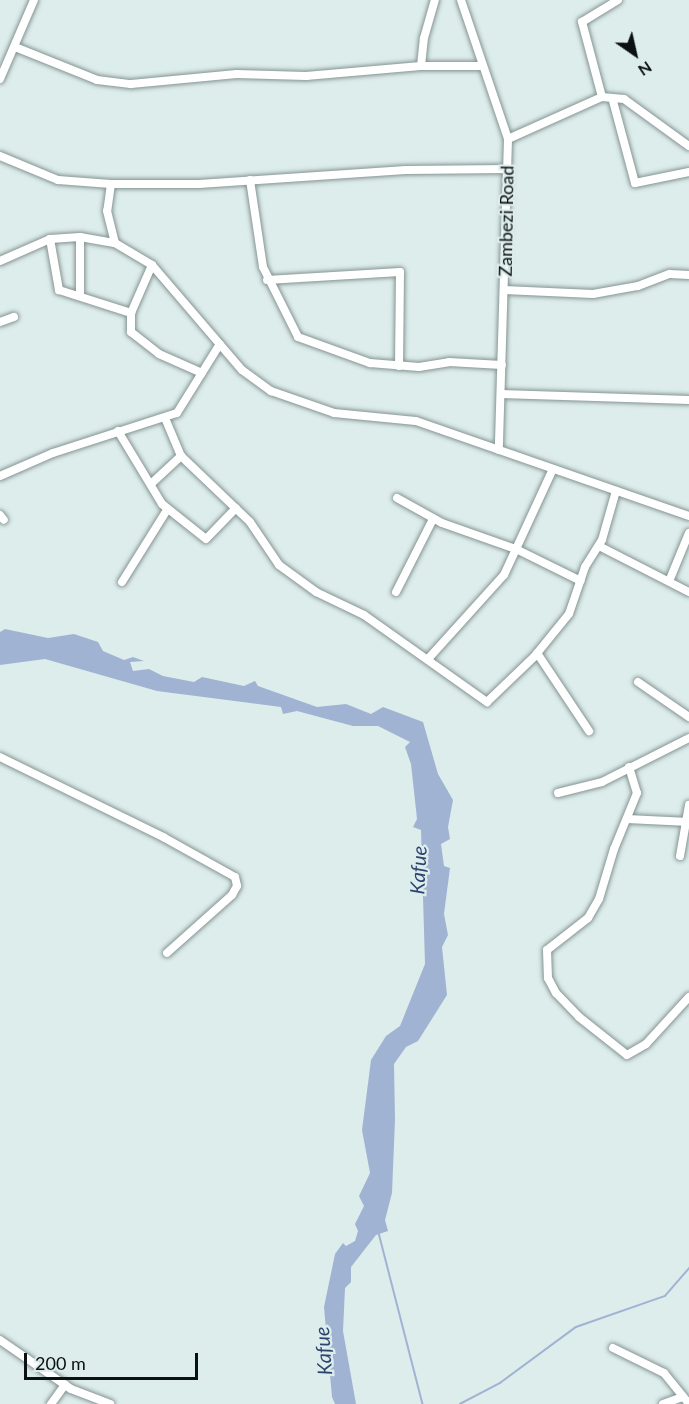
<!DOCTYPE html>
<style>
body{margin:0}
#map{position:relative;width:689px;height:1404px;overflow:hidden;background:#ddedec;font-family:Lato,sans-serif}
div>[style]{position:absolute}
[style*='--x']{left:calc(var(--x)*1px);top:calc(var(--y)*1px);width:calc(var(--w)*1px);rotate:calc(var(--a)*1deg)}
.water>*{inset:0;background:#a0b3d2}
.stream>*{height:1.5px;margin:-0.75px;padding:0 0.75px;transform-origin:0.75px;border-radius:0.75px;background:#a0b3d2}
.roads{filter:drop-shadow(0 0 2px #859493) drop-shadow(0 0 2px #859493)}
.minor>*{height:8px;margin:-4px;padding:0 4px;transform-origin:4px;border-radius:4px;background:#fff}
span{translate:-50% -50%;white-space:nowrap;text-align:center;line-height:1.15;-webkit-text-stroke:4.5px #ddedec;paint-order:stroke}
.street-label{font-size:18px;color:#0b1010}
.water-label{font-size:20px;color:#2c4570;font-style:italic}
.north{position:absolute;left:605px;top:24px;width:60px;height:60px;-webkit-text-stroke:4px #ddedec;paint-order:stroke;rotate:146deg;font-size:16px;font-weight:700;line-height:24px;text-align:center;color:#0b1010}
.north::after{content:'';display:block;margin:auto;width:21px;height:27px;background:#0b1010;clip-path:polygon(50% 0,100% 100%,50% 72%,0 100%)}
.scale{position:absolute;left:24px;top:1353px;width:174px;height:27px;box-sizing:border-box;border:3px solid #0b1010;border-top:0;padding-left:8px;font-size:18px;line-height:21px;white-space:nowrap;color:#0b1010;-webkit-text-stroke:4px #ddedec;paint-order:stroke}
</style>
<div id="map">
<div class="water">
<i style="clip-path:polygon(5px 629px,48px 638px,74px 634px,98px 642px,103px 651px,124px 660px,133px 657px,144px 661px,130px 662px,133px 671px,149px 669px,163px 676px,194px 682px,202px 677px,244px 686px,255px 681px,258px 686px,317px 707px,346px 704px,371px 714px,383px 707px,423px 722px,438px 774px,453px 800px,448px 827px,450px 839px,441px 844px,444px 866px,450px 868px,444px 914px,448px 935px,442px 947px,447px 995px,418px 1041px,406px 1047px,394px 1064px,395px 1120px,392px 1193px,385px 1220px,388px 1231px,376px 1235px,351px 1267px,351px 1282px,345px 1288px,343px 1331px,356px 1404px,335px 1404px,332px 1397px,324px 1307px,335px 1254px,343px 1243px,346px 1246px,355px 1241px,358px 1231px,355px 1224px,364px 1206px,359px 1196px,370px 1173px,362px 1130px,371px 1060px,386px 1036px,400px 1026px,425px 964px,421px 830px,413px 827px,417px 819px,411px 764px,405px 747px,410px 742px,378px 726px,353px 726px,297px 711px,283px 714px,281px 707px,157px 691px,45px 659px,0 665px,0 632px)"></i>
</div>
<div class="stream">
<i style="--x:379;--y:1233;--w:177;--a:75.6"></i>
<i style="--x:460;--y:1404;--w:45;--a:-27.7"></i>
<i style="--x:500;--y:1383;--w:94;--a:-36.4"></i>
<i style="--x:576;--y:1327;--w:94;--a:-19.2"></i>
<i style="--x:665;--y:1296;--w:37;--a:-49"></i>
</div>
<div class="roads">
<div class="minor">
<i style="--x:461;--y:0;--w:147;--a:71.3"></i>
<i style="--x:508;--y:139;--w:311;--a:91.7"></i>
<i style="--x:15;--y:47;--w:88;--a:21.9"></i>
<i style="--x:97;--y:80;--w:34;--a:7"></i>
<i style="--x:131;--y:84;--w:106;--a:-5.4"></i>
<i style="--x:237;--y:74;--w:69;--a:1.7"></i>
<i style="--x:306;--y:76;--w:115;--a:-5"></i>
<i style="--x:421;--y:66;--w:61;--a:0"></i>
<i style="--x:421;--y:66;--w:28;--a:-84"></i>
<i style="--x:424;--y:38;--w:40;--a:-74"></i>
<i style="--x:0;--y:79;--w:86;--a:-66.7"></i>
<i style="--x:602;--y:97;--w:78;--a:-104.9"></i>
<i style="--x:582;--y:22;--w:42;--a:-31.4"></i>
<i style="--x:613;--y:101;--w:85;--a:75"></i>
<i style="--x:635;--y:183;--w:55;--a:-11.5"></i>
<i style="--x:508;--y:139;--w:103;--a:-24.1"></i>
<i style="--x:602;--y:97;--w:22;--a:5"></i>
<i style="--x:624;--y:99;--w:80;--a:35.9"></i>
<i style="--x:0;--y:156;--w:63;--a:22.5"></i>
<i style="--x:58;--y:180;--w:53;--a:4.3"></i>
<i style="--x:111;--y:184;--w:88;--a:0"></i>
<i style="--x:199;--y:184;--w:207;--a:-3.9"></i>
<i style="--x:406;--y:170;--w:101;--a:-0.6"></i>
<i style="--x:250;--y:180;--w:88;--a:81.5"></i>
<i style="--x:263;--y:267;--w:78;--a:63.4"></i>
<i style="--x:298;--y:337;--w:77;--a:19.9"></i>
<i style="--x:370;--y:363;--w:49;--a:4.7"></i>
<i style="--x:419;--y:367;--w:30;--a:-9"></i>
<i style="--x:449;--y:362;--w:53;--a:3.2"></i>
<i style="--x:111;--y:184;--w:27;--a:98"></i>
<i style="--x:107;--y:211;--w:33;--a:76"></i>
<i style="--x:50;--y:239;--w:52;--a:80"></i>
<i style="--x:59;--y:290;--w:76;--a:17.7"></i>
<i style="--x:0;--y:261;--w:55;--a:-23.7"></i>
<i style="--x:50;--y:239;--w:30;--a:-4"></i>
<i style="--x:80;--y:237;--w:36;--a:10"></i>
<i style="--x:115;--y:243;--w:43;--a:30.7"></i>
<i style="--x:152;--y:265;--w:138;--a:49.4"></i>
<i style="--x:242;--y:370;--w:36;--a:36"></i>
<i style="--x:271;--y:391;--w:67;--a:19.2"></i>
<i style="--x:334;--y:413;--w:82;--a:5.6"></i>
<i style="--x:416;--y:421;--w:289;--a:19.2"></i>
<i style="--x:152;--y:265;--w:52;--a:113.6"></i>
<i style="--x:131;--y:313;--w:19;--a:90"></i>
<i style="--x:131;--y:332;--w:36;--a:38"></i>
<i style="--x:159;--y:354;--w:47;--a:23.8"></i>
<i style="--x:267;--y:280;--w:133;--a:-3.4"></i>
<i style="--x:400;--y:272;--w:94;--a:90.6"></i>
<i style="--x:504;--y:290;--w:89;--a:2.6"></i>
<i style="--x:593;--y:294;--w:46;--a:-10.1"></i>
<i style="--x:638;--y:286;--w:34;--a:-21"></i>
<i style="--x:670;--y:274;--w:19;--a:3"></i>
<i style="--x:80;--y:294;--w:57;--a:-90"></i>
<i style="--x:0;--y:322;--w:15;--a:-20"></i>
<i style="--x:501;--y:394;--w:188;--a:1.8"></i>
<i style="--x:165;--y:418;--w:41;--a:67.2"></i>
<i style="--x:181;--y:456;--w:95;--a:43.7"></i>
<i style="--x:250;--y:522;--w:52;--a:56"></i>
<i style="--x:279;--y:565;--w:46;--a:36.1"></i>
<i style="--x:316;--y:592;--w:53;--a:25.6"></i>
<i style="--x:364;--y:615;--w:151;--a:35.3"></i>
<i style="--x:487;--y:702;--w:65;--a:-43.8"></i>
<i style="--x:534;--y:657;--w:55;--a:-50.9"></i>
<i style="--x:569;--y:614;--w:50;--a:-71.2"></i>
<i style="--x:585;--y:567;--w:32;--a:-58"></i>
<i style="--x:602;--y:540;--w:51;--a:-74.1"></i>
<i style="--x:118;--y:431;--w:85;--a:58.9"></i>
<i style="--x:162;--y:504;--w:56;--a:38.5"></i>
<i style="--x:206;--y:539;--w:43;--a:-45.9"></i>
<i style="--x:0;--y:476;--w:58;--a:-23.5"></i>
<i style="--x:53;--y:453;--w:130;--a:-17.9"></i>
<i style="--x:177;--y:413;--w:81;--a:-58.1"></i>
<i style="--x:152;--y:483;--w:40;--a:-43"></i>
<i style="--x:397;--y:498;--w:51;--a:29.1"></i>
<i style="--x:442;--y:523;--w:78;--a:19.4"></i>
<i style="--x:516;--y:549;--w:72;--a:26.2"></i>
<i style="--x:0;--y:515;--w:6;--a:51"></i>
<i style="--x:599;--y:546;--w:101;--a:27.1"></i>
<i style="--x:670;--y:579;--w:50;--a:-67.6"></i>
<i style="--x:122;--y:582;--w:85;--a:-58"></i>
<i style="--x:396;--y:592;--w:82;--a:-63.1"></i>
<i style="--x:537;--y:653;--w:94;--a:56.3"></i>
<i style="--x:428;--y:659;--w:113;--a:-47.9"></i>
<i style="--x:504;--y:575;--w:117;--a:-65.2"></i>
<i style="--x:638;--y:682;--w:62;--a:34.5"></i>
<i style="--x:0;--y:757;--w:182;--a:26.1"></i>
<i style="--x:163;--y:837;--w:82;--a:29.1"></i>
<i style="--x:235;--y:877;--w:9;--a:77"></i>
<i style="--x:237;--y:886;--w:10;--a:119"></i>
<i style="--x:232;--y:895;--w:87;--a:138.3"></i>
<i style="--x:629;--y:767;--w:27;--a:73"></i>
<i style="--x:637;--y:793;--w:61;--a:112.3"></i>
<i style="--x:614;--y:849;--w:52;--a:106.7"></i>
<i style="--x:599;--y:899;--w:22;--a:120"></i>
<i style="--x:588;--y:918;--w:52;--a:142"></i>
<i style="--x:547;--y:950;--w:28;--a:88"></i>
<i style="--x:548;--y:978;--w:17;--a:62"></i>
<i style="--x:556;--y:993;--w:33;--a:46"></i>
<i style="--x:579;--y:1017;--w:61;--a:38.4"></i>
<i style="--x:627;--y:1055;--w:22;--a:-30"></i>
<i style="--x:646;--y:1044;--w:64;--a:-47.5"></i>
<i style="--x:558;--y:793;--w:45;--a:-14"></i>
<i style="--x:602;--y:782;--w:97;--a:-26.8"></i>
<i style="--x:627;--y:819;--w:62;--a:2.8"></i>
<i style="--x:680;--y:856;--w:52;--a:-80"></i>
<i style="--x:0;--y:1340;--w:86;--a:34.6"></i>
<i style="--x:71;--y:1389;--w:42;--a:21"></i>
<i style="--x:613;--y:1348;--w:57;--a:26.1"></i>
<i style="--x:664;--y:1373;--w:40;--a:51"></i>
<i style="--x:51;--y:1404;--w:24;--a:-54"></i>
<i style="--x:663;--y:1404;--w:20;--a:-20"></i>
</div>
</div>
<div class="street-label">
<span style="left:506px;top:221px;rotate:-89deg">Zambezi Road</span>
</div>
<div class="water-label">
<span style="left:418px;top:870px;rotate:-87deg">Kafue</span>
<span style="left:323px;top:1351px;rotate:-94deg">Kafue</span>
</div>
<div class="north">N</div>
<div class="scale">200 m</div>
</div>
